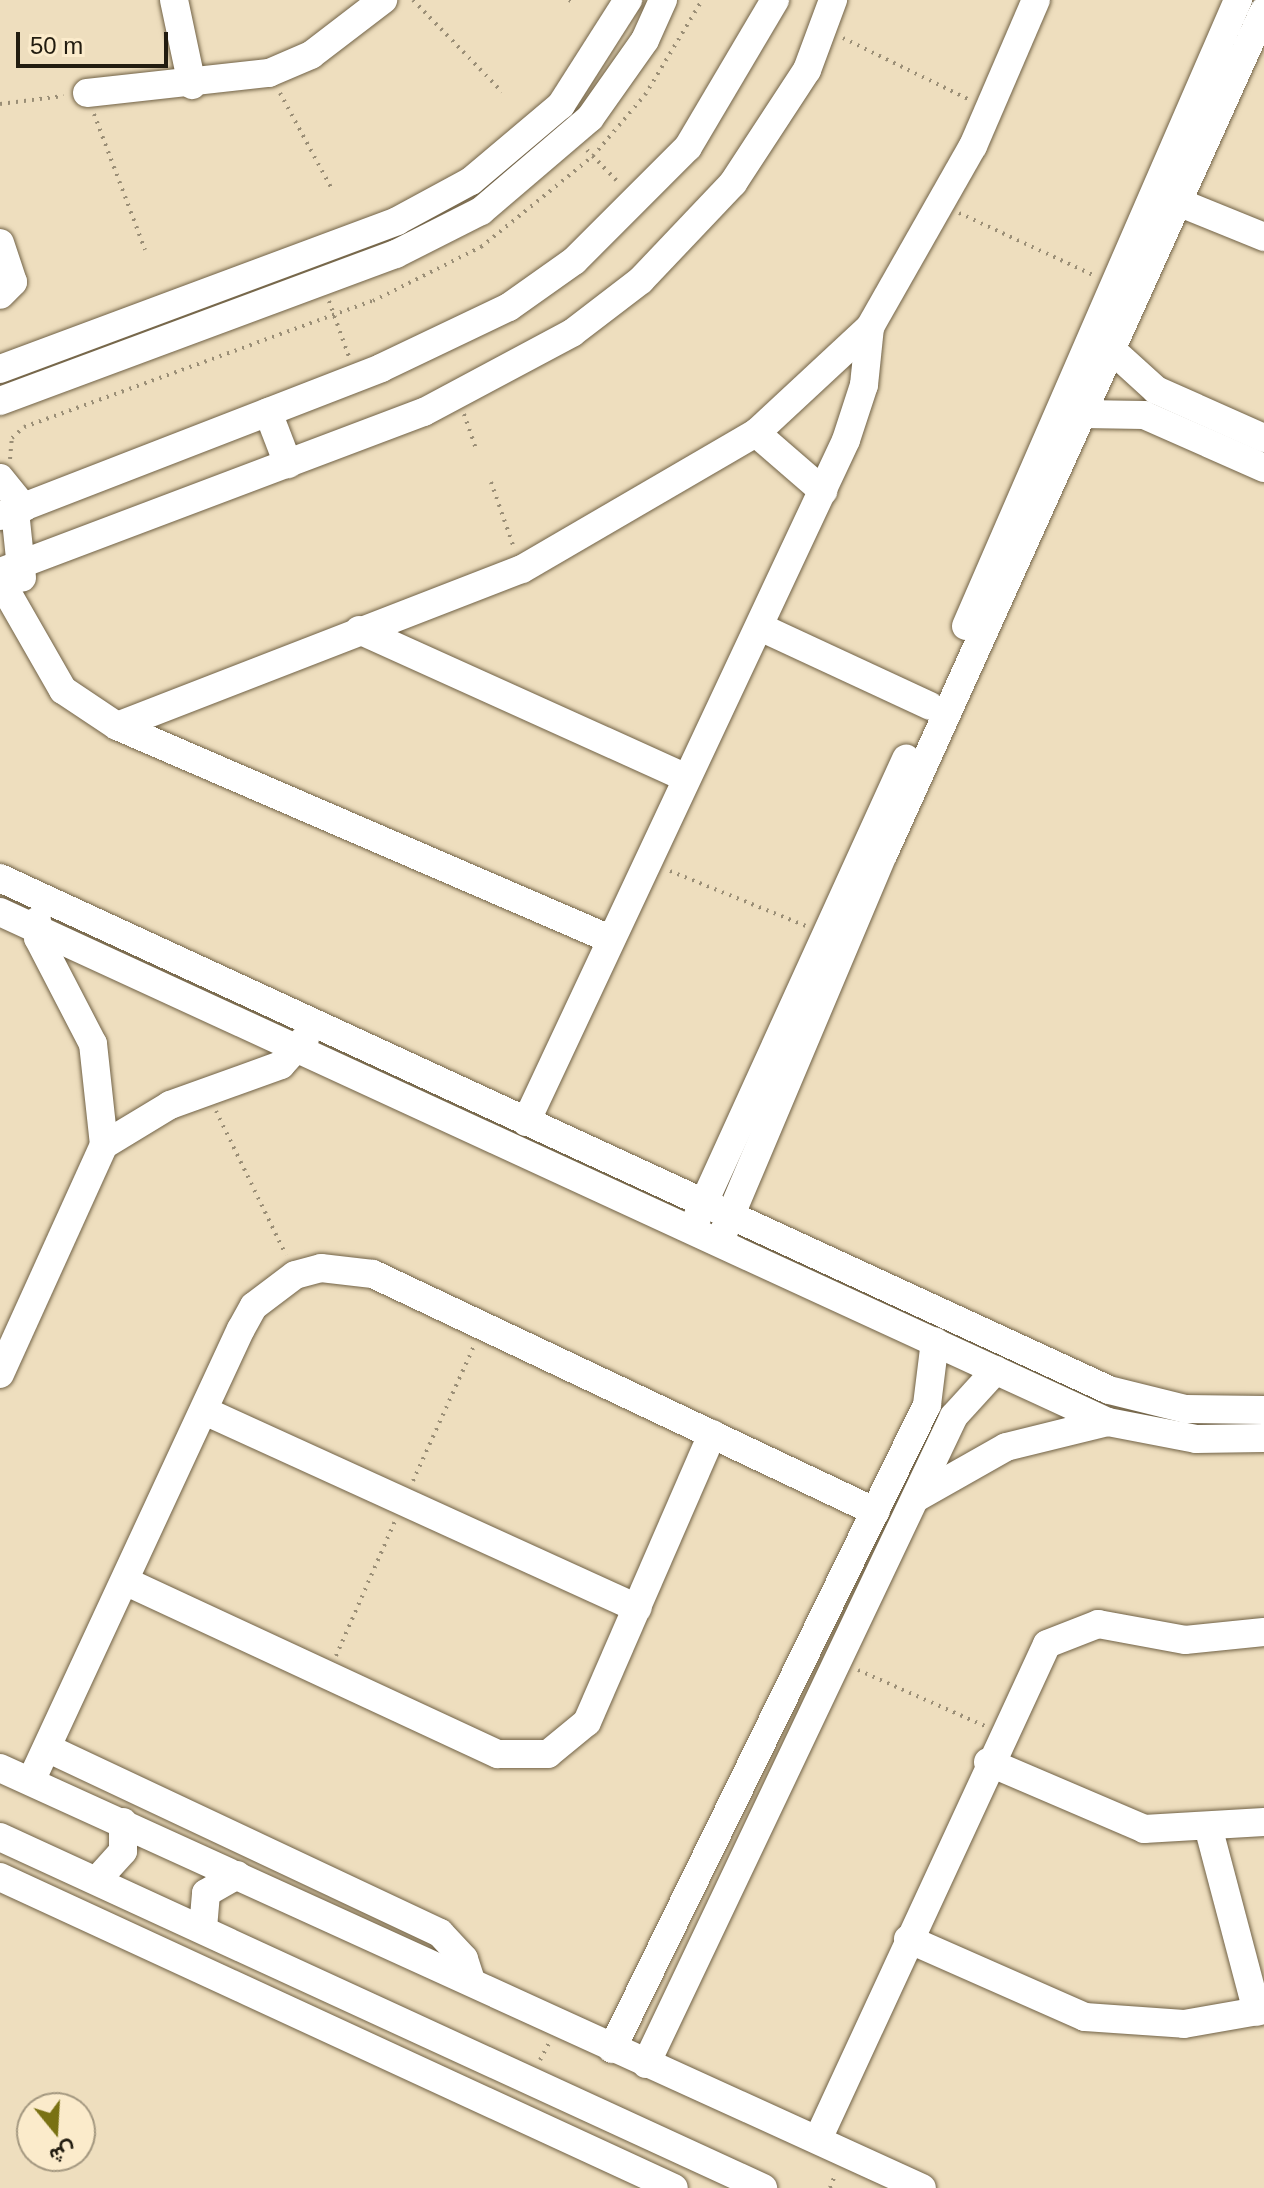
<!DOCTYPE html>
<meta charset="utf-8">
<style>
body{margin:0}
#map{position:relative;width:1264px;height:2188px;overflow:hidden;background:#eedebe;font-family:Arial,Vazirmatn,sans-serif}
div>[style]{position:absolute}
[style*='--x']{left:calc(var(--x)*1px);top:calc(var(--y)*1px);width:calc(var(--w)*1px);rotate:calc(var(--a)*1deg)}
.path>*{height:4px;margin-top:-2px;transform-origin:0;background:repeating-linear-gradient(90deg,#9a8e76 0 2px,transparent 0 8px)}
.roads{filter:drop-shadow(0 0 2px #716246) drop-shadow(0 0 2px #716246)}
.minor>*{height:28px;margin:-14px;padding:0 14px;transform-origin:14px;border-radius:14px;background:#fff}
span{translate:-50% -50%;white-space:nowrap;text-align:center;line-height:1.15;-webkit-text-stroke:8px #fbebcb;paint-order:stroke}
.north{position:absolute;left:16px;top:2092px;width:80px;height:80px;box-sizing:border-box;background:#fbebcb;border:2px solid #a49880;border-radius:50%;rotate:162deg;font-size:22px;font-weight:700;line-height:32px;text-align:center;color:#221c10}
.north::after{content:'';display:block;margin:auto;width:28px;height:36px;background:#797113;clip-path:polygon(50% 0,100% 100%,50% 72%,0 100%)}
.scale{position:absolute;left:16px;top:32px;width:152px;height:36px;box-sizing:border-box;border:4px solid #221c10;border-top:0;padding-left:10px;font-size:24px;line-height:28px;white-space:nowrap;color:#221c10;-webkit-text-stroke:6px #fbebcb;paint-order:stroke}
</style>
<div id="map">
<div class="path">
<i style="--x:413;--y:0;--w:128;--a:45.9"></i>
<i style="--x:569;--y:0;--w:2;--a:27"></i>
<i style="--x:843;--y:38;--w:139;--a:26"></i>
<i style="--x:280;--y:93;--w:109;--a:61.6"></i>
<i style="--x:0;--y:104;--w:64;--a:-7.1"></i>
<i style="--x:94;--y:114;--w:145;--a:69.4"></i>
<i style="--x:587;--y:150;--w:47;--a:45.9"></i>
<i style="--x:959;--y:213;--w:148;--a:24.8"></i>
<i style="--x:329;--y:301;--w:59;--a:70.3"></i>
<i style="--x:464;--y:414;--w:39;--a:71"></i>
<i style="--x:10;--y:459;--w:21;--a:-85"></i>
<i style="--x:12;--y:438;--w:16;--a:-43"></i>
<i style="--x:24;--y:427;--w:371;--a:-19.9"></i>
<i style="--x:373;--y:301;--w:121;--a:-26.6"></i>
<i style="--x:481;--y:247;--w:144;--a:-39.1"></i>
<i style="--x:593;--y:156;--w:80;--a:-49.6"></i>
<i style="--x:645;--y:95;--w:111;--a:-59"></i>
<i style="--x:491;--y:482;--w:70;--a:70.8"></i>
<i style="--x:670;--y:871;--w:147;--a:22"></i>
<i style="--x:216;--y:1111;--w:160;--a:64.1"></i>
<i style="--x:413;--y:1481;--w:148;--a:-65.7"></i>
<i style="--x:336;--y:1656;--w:147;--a:-66.4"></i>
<i style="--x:858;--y:1670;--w:139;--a:23.8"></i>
<i style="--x:540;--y:2060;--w:19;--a:-62"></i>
<i style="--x:830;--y:2188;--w:14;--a:-69"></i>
</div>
<div class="roads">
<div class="minor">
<i style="--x:174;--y:0;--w:87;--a:78"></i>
<i style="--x:87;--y:93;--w:183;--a:-6.3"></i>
<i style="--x:269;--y:73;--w:46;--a:-23.2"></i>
<i style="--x:311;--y:55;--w:91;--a:-37.4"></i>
<i style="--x:1178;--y:202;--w:93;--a:22.1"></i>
<i style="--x:0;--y:243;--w:41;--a:71.6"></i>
<i style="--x:13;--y:282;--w:18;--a:135"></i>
<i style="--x:1112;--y:350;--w:59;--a:42.3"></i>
<i style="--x:1156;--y:390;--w:118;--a:24"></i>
<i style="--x:0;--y:369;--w:424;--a:-20.4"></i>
<i style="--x:397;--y:221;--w:84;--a:-28.4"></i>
<i style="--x:471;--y:181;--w:118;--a:-40.2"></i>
<i style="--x:561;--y:105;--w:125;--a:-57.5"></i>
<i style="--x:0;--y:401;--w:422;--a:-20.4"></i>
<i style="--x:396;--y:254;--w:95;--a:-26.8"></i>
<i style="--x:481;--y:211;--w:143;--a:-40.5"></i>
<i style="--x:590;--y:118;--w:95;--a:-54.8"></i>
<i style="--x:645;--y:40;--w:44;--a:-65.8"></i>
<i style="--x:268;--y:412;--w:56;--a:69"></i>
<i style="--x:1083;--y:414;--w:61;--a:0.9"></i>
<i style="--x:1144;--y:415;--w:131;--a:23.8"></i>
<i style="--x:756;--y:433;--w:89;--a:40.9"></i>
<i style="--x:0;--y:478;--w:38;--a:51"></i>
<i style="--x:15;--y:511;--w:67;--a:84"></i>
<i style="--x:0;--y:516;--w:409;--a:-21.2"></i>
<i style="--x:381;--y:368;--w:142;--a:-25.5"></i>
<i style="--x:509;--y:307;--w:80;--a:-35.3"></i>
<i style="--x:574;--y:261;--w:161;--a:-45"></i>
<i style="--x:688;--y:147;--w:171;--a:-59.4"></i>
<i style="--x:0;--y:572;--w:453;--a:-20.7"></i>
<i style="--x:424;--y:412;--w:168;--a:-28.1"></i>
<i style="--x:572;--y:333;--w:87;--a:-37.5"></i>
<i style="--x:641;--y:280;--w:134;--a:-46.5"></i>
<i style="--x:733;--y:183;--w:135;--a:-56.8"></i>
<i style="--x:807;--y:70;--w:75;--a:-69.6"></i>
<i style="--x:0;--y:580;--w:127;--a:60.2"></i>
<i style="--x:63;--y:690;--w:65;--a:33.7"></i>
<i style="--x:117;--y:726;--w:537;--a:23.37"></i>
<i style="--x:966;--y:626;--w:683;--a:-66.51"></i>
<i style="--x:760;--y:627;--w:187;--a:24.9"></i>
<i style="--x:359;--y:630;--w:357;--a:24.3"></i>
<i style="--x:117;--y:726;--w:434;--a:-21.2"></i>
<i style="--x:522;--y:569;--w:271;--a:-30.2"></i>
<i style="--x:756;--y:433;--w:156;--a:-42.9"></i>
<i style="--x:870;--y:327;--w:208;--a:-60.4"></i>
<i style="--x:973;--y:146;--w:159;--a:-66.7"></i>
<i style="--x:0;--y:878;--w:1221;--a:24.78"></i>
<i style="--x:1109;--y:1390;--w:79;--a:13.9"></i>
<i style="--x:1186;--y:1409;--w:78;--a:0.7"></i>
<i style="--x:0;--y:912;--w:1220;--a:24.72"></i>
<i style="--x:1108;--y:1422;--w:90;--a:10.9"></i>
<i style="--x:1196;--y:1439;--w:68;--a:-0.8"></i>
<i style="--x:526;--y:1122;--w:753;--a:-64.86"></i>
<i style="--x:846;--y:440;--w:58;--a:-71.9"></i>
<i style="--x:864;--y:385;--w:58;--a:-84.1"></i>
<i style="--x:104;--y:1145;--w:77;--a:-31.2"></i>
<i style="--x:170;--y:1105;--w:118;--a:-19.8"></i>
<i style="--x:281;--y:1065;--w:36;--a:-48"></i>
<i style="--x:696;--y:1220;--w:507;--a:-65.51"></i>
<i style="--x:724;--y:1231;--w:410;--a:-67.1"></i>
<i style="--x:884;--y:853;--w:924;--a:-65.71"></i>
<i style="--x:0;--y:1374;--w:252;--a:-65.6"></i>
<i style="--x:104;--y:1145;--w:102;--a:-96.2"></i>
<i style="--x:93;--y:1044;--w:119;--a:-117.4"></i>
<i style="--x:38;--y:938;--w:17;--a:-93"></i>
<i style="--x:207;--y:1412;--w:473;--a:24.5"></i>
<i style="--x:916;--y:1498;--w:103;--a:-29.5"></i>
<i style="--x:1006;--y:1447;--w:105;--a:-13.8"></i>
<i style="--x:127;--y:1582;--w:409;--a:24.9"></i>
<i style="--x:498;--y:1754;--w:50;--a:0"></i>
<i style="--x:548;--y:1754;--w:50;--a:-39.4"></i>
<i style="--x:587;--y:1722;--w:314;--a:-66.5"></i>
<i style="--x:47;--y:1748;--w:434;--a:25.2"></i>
<i style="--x:440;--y:1933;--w:35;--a:47"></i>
<i style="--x:464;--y:1959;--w:23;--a:72"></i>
<i style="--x:988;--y:1762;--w:170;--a:23.2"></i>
<i style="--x:1144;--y:1829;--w:120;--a:-3.3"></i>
<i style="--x:0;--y:1768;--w:1013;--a:24.49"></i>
<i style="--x:31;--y:1781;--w:498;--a:-65.1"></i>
<i style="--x:241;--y:1329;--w:26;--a:-61"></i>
<i style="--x:254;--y:1306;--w:51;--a:-37.1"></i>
<i style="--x:295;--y:1275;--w:27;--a:-15"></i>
<i style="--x:321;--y:1268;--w:52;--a:6.6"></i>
<i style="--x:373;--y:1274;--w:556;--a:25.32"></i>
<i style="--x:1209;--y:1830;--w:188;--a:75.2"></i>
<i style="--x:0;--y:1837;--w:840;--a:24.7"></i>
<i style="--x:0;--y:1877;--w:742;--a:24.77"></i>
<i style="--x:97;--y:1880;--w:39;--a:-48"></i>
<i style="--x:123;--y:1851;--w:29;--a:-90"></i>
<i style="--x:203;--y:1928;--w:35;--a:-85"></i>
<i style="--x:206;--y:1893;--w:36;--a:-30"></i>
<i style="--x:908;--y:1939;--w:193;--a:23.8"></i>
<i style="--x:1085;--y:2017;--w:99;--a:4"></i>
<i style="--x:1184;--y:2024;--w:81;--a:-9.9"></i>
<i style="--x:612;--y:2049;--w:717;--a:-63.94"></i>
<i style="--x:927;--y:1405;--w:64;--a:-82.9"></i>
<i style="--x:646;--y:2064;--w:717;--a:-64.58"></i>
<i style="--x:954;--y:1416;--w:62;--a:-47.6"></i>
<i style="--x:818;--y:2139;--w:545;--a:-65.17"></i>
<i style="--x:1047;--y:1644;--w:55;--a:-21.4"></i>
<i style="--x:1098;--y:1624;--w:88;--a:10.4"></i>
<i style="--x:1185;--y:1640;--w:79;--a:-5.8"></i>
</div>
</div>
<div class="north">ش</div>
<div class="scale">50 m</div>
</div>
